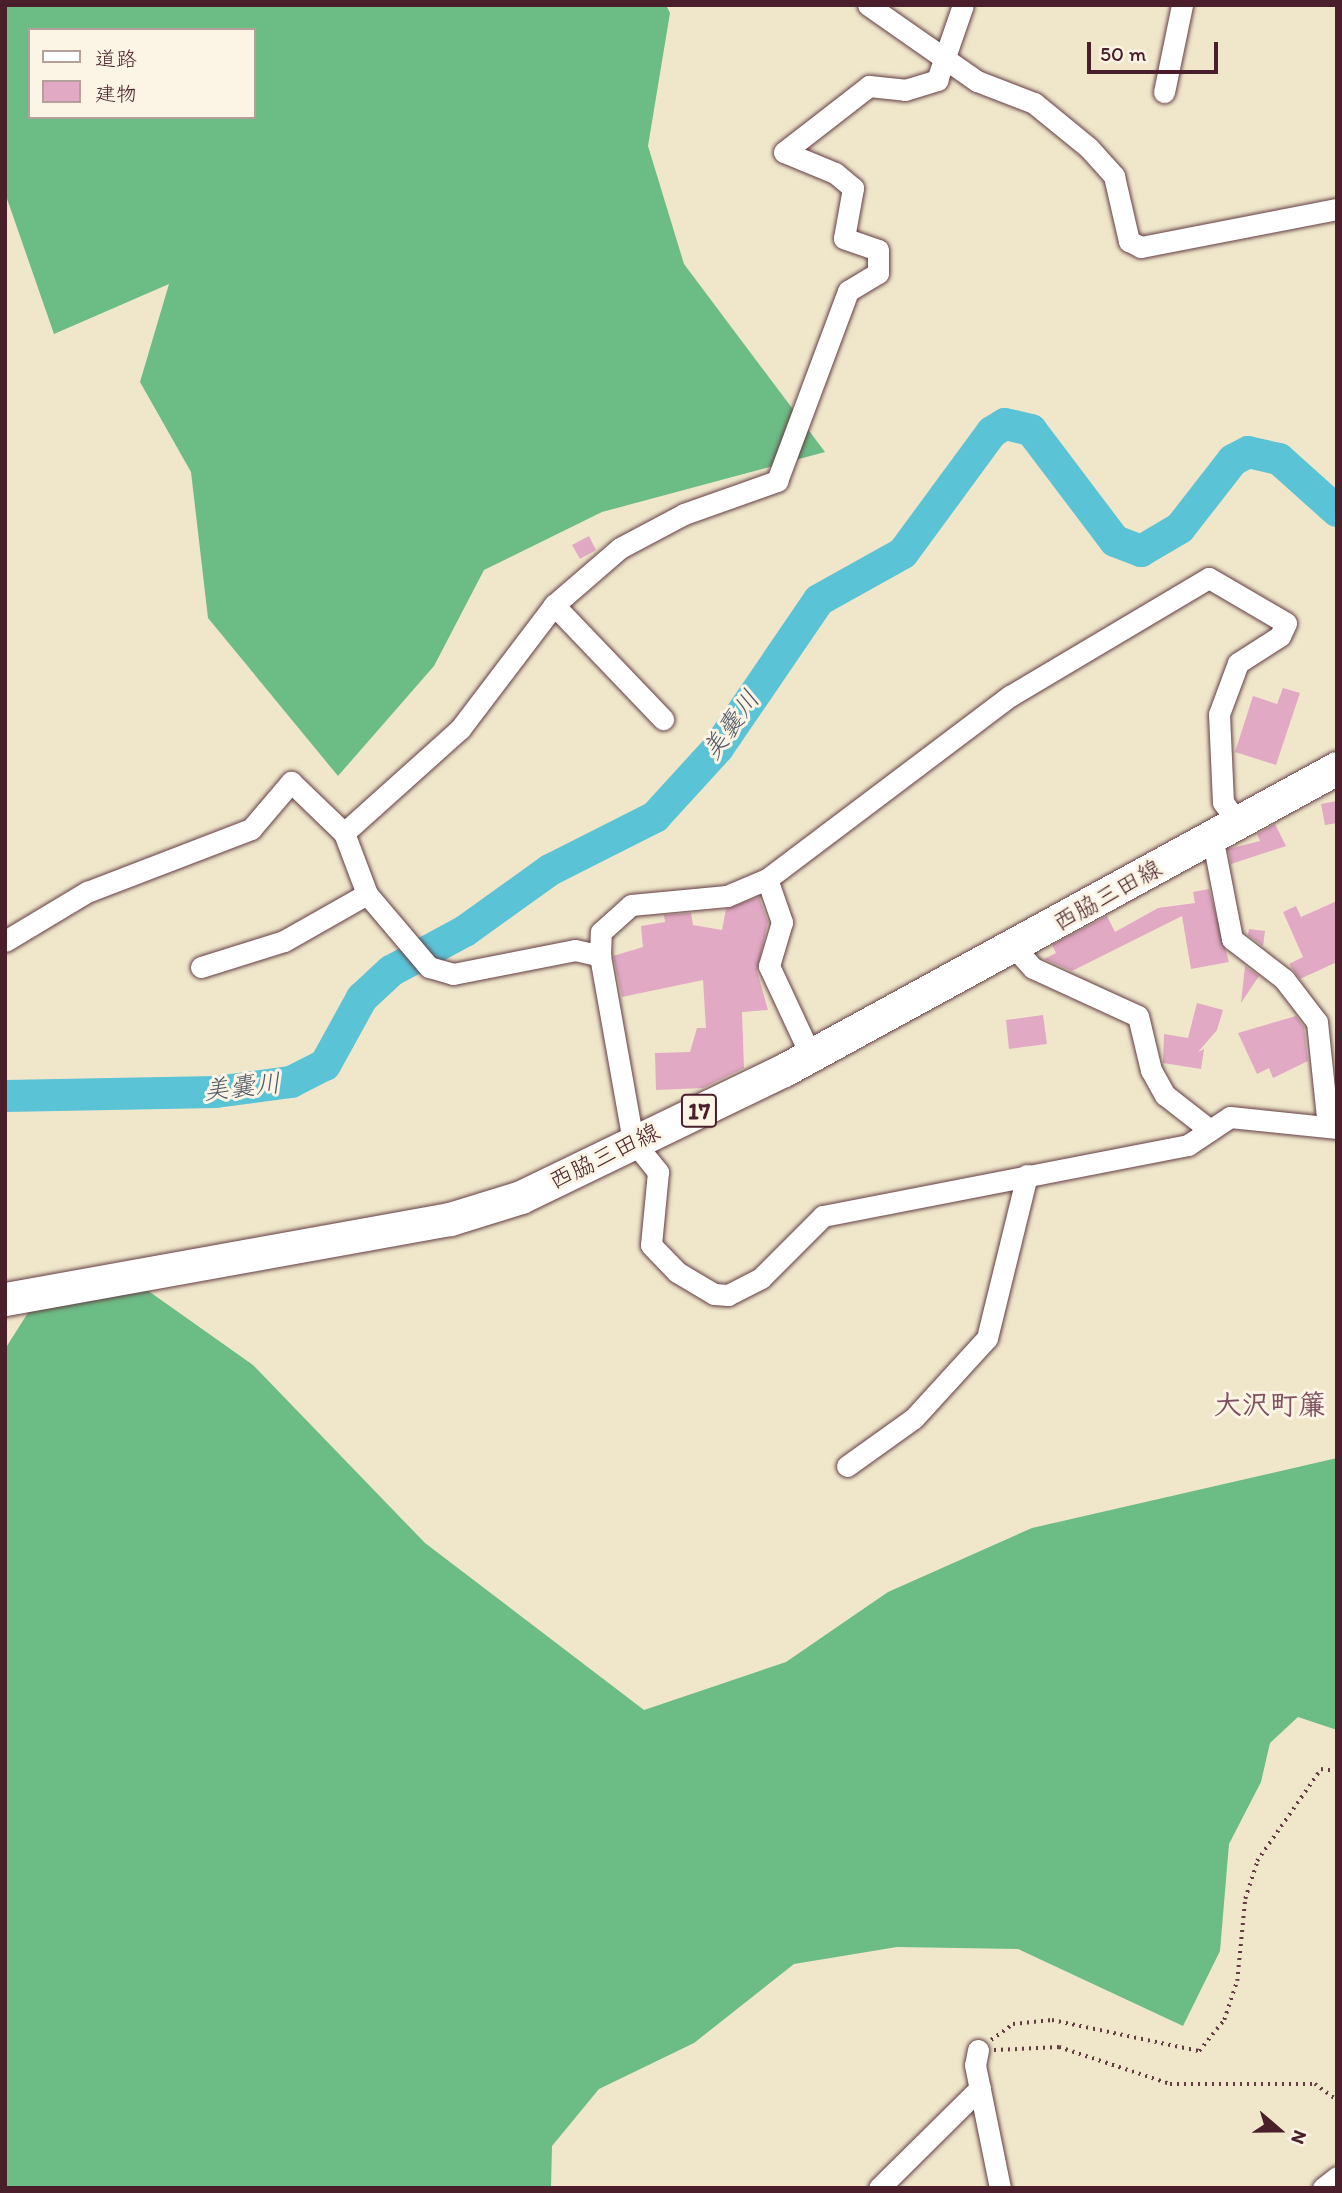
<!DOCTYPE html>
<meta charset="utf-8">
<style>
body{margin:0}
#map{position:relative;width:1342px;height:2193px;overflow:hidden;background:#f0e7cb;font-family:Itim,"Klee One",sans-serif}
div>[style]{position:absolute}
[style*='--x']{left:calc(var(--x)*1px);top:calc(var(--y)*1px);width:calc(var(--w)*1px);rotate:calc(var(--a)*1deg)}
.forest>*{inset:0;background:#6cbc86}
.river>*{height:32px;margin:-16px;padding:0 16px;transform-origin:16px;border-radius:16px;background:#5ac3d6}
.building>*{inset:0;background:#e1a9c3}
.path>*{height:3.5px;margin-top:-1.75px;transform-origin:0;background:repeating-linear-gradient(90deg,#633d43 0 2px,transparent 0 7px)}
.roads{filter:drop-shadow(0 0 2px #633d43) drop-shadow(0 0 2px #633d43)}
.minor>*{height:21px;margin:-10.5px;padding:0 10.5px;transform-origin:10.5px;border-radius:10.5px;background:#fff}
.primary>*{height:33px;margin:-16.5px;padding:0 16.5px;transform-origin:16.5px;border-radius:16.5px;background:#fff}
span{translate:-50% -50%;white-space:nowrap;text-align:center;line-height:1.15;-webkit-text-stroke:6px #fcf5e5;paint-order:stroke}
.shield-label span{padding:2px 5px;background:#fcf5e5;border:2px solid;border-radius:5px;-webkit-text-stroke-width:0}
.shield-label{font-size:23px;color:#4a1f2b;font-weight:700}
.street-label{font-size:24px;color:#4a1f2b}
.water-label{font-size:26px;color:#505867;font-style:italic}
.quarter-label{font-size:28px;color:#7f4f60;font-weight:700}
.frame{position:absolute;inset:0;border:7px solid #4a1f2b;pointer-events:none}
.legend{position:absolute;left:28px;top:28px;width:228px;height:91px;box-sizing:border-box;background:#fcf5e5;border:2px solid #b59f9b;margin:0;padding:9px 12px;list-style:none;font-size:21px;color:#4a1f2b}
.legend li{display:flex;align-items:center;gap:14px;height:35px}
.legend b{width:35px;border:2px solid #b59f9b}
.north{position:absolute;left:1244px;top:2095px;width:70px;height:70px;-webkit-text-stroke:5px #fcf5e5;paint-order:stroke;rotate:110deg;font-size:19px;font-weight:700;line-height:28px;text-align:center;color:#4a1f2b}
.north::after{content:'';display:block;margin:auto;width:24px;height:32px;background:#4a1f2b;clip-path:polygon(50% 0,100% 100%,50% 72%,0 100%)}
.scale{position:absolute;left:1087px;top:42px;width:131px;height:32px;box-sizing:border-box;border:4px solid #4a1f2b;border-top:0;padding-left:9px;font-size:21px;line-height:24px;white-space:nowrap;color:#4a1f2b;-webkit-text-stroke:5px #fcf5e5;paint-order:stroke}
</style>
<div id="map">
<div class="forest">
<i style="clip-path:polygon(evenodd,5px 5px,666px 5px,670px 13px,648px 146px,684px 264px,825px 452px,602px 512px,484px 570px,434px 666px,338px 776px,208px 618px,191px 472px,140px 382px,169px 284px,54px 334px,5px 193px,5px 5px,30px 30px,254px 30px,254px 117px,30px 117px,30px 30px)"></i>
<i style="clip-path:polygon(147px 1290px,253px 1365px,425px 1543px,644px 1710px,786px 1662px,888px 1592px,1032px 1528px,1337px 1458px,1337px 1730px,1298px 1717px,1270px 1743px,1261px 1782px,1229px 1844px,1220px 1951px,1183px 2026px,1018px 1949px,897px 1947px,794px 1964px,694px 2043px,599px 2089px,552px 2146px,551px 2188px,5px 2188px,5px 1349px,31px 1308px)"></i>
</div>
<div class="river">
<i style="--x:5;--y:1096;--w:211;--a:-1.1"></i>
<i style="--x:216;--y:1092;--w:76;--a:-7.6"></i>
<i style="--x:291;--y:1082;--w:38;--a:-27"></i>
<i style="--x:325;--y:1065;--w:77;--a:-61.1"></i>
<i style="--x:362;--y:998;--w:40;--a:-43"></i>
<i style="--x:391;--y:971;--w:84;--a:-28.4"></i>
<i style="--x:465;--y:931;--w:105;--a:-35.7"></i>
<i style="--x:550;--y:870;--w:118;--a:-26.8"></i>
<i style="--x:655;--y:817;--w:93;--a:-47.6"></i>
<i style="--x:718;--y:748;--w:179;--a:-55.7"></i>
<i style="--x:819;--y:600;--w:96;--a:-29.2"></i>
<i style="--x:903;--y:553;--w:150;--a:-53.7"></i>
<i style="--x:992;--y:432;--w:15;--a:-32"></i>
<i style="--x:1005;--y:424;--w:27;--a:13"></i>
<i style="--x:1031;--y:430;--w:139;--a:52.9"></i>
<i style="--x:1115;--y:541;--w:28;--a:21"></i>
<i style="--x:1141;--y:551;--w:45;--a:-30.5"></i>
<i style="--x:1180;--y:528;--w:86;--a:-52.1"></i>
<i style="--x:1233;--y:460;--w:17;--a:-28"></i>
<i style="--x:1248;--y:452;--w:32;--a:13"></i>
<i style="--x:1279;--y:459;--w:78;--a:41.9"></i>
</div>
<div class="building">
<i style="clip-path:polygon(589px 536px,596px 550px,580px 559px,572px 545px)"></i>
<i style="clip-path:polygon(1283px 688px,1300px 693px,1276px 765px,1235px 752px,1253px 696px,1277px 704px)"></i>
<i style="clip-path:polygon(1337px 801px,1337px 823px,1325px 825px,1321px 804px)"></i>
<i style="clip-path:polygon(1275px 824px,1286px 846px,1231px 864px,1228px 849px,1260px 841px,1257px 834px)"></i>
<i style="clip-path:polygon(1209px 889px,1229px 962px,1191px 969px,1182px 916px,1072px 971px,1044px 959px,1056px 953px,1052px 945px,1107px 916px,1115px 932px,1158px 908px,1195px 903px,1193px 892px)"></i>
<i style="clip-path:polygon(759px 897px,768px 922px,757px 971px,768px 1010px,742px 1012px,744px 1068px,703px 1088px,656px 1090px,655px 1053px,690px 1052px,697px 1028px,706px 1028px,703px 980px,622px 997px,613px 956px,643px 947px,641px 926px,665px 922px,664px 915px,691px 913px,693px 925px,722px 930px,726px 909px)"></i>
<i style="clip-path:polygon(1337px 901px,1337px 962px,1300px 979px,1289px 964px,1303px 957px,1283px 912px,1296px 906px,1301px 917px)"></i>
<i style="clip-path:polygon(1249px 929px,1265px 931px,1263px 946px,1248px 935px)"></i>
<i style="clip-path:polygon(1245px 966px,1259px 976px,1241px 1003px)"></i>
<i style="clip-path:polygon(1197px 1003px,1223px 1010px,1217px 1030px,1198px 1052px,1204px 1049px,1201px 1069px,1163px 1063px,1164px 1034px,1188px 1038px)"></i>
<i style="clip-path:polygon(1043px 1015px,1047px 1044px,1009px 1049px,1006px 1020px)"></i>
<i style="clip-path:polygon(1296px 1016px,1304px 1027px,1308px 1061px,1273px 1078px,1269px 1068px,1257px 1074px,1238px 1033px)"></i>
</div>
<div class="path">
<i style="--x:991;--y:2040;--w:27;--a:-36"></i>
<i style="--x:1013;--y:2024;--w:39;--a:-6"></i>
<i style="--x:1052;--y:2020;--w:150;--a:11.9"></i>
<i style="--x:1199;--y:2051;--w:40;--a:-51"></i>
<i style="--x:1224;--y:2020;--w:41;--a:-71.6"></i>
<i style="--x:1237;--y:1981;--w:82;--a:-84.4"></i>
<i style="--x:1245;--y:1899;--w:40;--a:-72"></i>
<i style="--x:1257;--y:1861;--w:112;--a:-55.2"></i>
<i style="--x:1321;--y:1769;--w:16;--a:7"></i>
<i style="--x:994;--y:2050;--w:65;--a:-2.6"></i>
<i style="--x:1059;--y:2047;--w:117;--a:18.4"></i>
<i style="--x:1170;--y:2084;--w:145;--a:0"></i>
<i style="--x:1315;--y:2084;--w:27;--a:36"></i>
</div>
<div class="roads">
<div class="minor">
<i style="--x:868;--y:5;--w:133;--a:34.9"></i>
<i style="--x:977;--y:81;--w:61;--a:21.1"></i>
<i style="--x:1034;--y:103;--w:71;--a:39.3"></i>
<i style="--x:1089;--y:148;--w:38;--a:48"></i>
<i style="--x:1114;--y:176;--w:67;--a:77"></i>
<i style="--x:1129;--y:241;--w:13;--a:27"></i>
<i style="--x:1141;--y:247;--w:200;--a:-11"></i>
<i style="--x:1164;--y:92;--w:89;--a:-78.3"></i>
<i style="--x:554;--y:605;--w:158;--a:46.3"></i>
<i style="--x:344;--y:833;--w:156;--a:-41.9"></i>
<i style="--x:460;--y:729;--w:156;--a:-52.8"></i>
<i style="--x:554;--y:605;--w:87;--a:-40.8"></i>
<i style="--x:620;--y:548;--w:72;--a:-28"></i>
<i style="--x:684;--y:514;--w:99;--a:-19.5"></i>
<i style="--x:777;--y:481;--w:203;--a:-69.5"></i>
<i style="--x:848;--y:291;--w:35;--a:-31"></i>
<i style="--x:878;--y:273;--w:23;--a:-90"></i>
<i style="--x:878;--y:250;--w:36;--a:-161"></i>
<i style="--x:844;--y:238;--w:51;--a:-79.8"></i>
<i style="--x:853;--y:188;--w:23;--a:-140"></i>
<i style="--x:835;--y:173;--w:55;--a:-157.6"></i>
<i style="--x:784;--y:152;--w:108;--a:-37.8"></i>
<i style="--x:869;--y:86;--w:36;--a:6"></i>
<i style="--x:905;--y:90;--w:34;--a:-17"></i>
<i style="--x:937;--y:80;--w:79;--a:-70.9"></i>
<i style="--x:1212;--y:836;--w:105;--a:79"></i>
<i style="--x:1232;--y:939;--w:66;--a:37.6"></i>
<i style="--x:1284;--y:979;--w:54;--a:52.5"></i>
<i style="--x:1317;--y:1022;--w:105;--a:84"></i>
<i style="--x:767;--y:879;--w:46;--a:70.8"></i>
<i style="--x:782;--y:922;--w:46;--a:106.5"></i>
<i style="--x:769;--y:966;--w:99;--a:65"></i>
<i style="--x:5;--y:941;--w:96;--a:-30.9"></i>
<i style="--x:87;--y:892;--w:176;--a:-21"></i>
<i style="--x:251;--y:829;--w:62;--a:-49.6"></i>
<i style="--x:291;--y:782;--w:74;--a:43.9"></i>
<i style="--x:344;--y:833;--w:65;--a:69.3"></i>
<i style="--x:367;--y:894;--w:96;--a:49.7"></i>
<i style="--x:429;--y:967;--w:25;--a:16"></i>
<i style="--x:453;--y:974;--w:124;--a:-11.1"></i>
<i style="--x:575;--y:950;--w:26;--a:13"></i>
<i style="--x:600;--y:956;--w:188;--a:79.9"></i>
<i style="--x:633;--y:1141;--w:40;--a:51"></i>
<i style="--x:658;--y:1172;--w:73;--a:95.5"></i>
<i style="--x:651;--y:1245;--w:37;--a:46"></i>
<i style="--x:677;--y:1272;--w:43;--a:30.7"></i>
<i style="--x:714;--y:1294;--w:14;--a:4"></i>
<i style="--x:728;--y:1295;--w:37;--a:-27"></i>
<i style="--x:761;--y:1278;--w:88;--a:-45"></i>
<i style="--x:823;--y:1216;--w:372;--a:-11"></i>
<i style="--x:1188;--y:1145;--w:50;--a:-33.7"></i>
<i style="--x:1230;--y:1117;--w:108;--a:5.9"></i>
<i style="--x:1013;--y:946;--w:30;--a:48"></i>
<i style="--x:1033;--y:968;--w:115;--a:24.6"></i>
<i style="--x:1138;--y:1016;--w:56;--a:76.5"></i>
<i style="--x:1151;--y:1070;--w:29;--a:61"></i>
<i style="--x:1165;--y:1095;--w:57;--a:37.9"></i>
<i style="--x:600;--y:956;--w:24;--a:-88"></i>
<i style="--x:601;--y:932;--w:40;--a:-42"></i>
<i style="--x:631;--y:905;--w:96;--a:-5.4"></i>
<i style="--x:727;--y:896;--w:43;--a:-23"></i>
<i style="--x:767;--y:879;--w:304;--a:-37"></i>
<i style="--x:1010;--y:696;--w:231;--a:-30.7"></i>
<i style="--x:1209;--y:578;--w:89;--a:30.3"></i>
<i style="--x:1286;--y:623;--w:14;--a:115"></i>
<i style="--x:1280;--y:636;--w:50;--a:147.3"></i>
<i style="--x:1238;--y:663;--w:54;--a:110.4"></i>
<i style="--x:1219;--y:714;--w:88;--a:87.4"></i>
<i style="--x:1223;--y:802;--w:24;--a:55"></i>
<i style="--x:201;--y:967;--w:87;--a:-17.4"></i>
<i style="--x:284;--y:941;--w:95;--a:-29.5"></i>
<i style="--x:847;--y:1466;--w:82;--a:-35.6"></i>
<i style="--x:914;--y:1418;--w:108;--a:-47.6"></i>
<i style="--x:987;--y:1338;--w:168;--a:-76.2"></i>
<i style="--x:978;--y:2050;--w:15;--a:101"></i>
<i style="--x:975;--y:2065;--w:126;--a:78.5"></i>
<i style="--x:879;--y:2188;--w:142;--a:-44.7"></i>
<i style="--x:1323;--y:2188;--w:18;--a:-38"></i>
</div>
<div class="primary">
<i style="--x:5;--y:1299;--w:452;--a:-10.2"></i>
<i style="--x:450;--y:1219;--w:74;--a:-17.2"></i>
<i style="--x:521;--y:1197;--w:292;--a:-25.8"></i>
<i style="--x:784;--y:1070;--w:630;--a:-28.64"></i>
</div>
</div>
<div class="shield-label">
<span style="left:699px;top:1111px">17</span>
</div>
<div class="street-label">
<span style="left:1107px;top:895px;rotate:-29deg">西脇三田線</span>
<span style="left:604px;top:1156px;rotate:-26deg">西脇三田線</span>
</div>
<div class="water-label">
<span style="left:731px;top:725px;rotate:-54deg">美嚢川</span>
<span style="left:242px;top:1087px;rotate:-6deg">美嚢川</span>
</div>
<div class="quarter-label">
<span style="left:1270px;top:1404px">大沢町簾</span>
</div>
<div class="frame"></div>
<ul class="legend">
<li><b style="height:9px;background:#fff"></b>道路</li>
<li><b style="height:19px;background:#e1a9c3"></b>建物</li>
</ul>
<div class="north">N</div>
<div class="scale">50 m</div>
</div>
